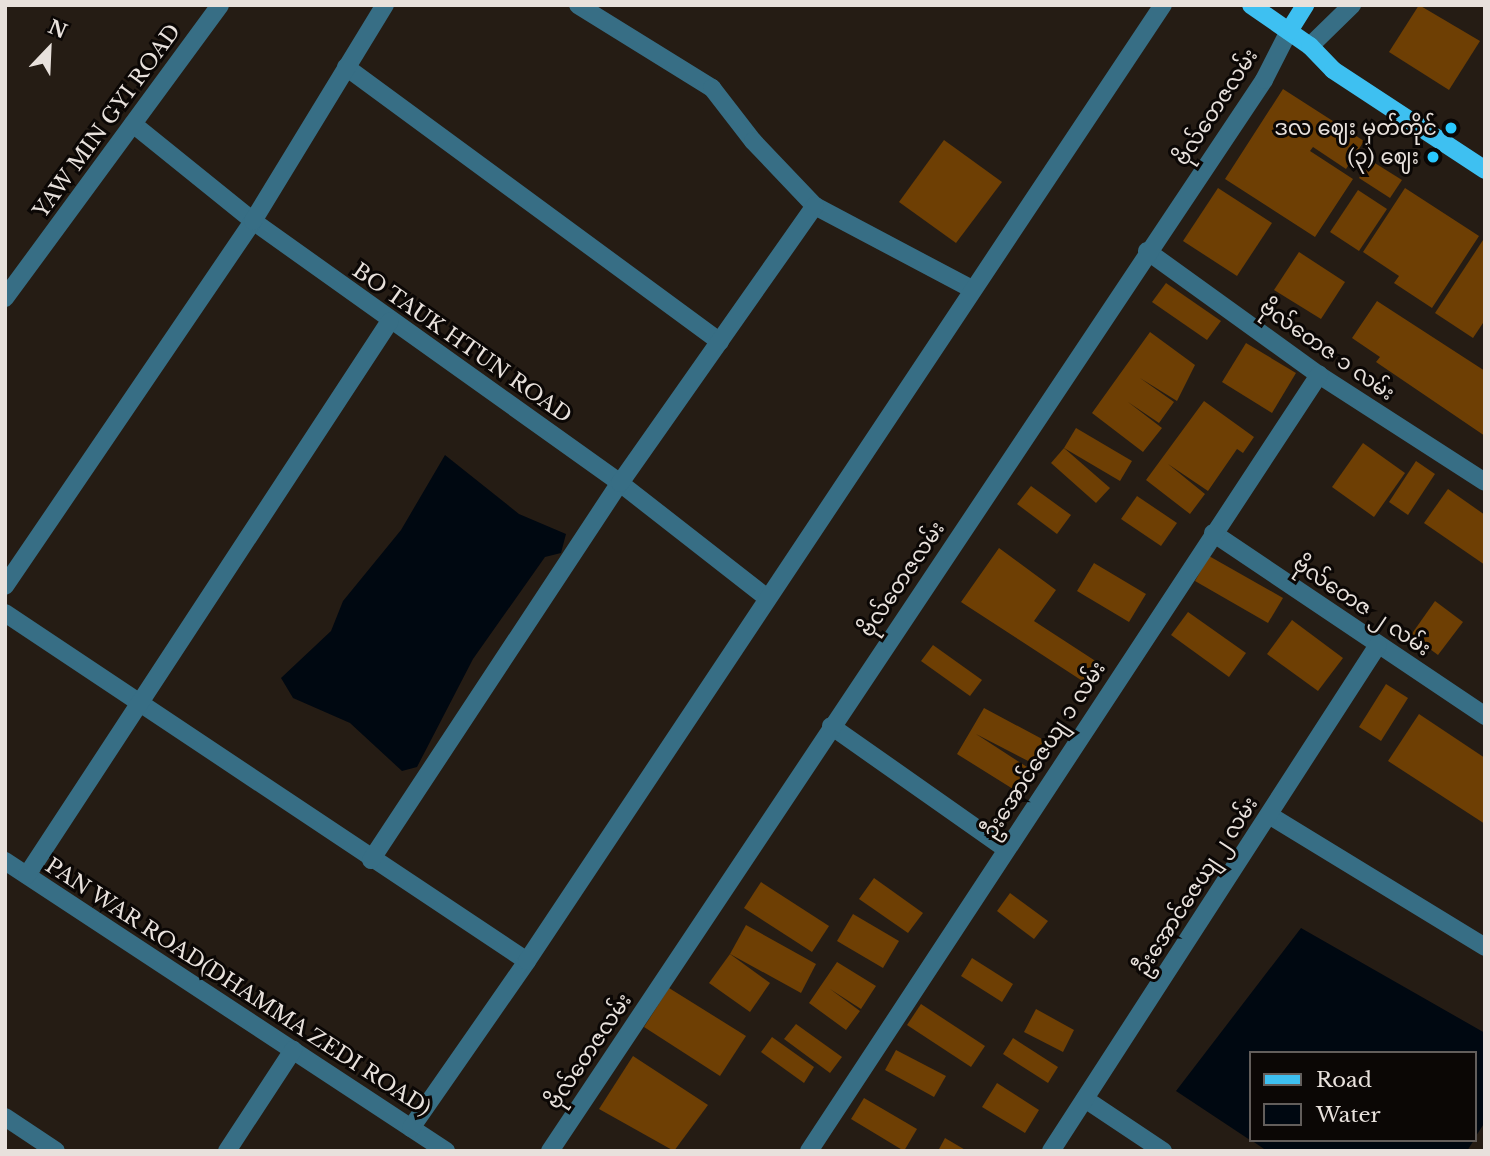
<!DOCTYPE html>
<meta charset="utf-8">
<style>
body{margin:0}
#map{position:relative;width:1490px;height:1156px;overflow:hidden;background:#251c14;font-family:"Libre Baskerville","Noto Sans Myanmar",serif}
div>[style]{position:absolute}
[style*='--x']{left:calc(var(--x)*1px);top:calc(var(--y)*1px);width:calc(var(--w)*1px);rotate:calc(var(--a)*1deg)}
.water>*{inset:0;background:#000811}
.building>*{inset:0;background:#6e3f04}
.minor>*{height:18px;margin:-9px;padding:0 9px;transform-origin:9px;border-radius:9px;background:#376e85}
.major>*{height:18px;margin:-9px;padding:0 9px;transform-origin:9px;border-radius:9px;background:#3ec0f1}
.dots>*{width:19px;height:19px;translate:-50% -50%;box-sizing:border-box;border:4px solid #0b0705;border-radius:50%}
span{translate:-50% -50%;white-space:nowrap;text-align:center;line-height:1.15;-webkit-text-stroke:6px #0b0705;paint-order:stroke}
.street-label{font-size:21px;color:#e8e1dc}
.poi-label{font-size:21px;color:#e8e1dc}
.right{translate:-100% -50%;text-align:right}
.frame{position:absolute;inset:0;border:7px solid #e8e1dc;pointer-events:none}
.legend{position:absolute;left:1249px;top:1051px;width:228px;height:91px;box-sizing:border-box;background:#0b0705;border:2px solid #635e5b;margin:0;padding:9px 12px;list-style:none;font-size:21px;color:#e8e1dc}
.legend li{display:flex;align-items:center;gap:14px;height:35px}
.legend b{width:35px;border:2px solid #635e5b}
.north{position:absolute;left:14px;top:14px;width:70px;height:70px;-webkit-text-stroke:5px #0b0705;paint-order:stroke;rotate:23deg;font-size:19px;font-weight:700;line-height:28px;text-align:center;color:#e8e1dc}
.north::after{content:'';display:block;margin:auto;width:24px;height:32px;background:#e8e1dc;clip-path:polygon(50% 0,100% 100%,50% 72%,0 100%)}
</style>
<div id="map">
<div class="water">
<i style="clip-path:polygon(445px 455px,519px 514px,566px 534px,561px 553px,545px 557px,473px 659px,417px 767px,402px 771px,350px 723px,293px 698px,281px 678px,331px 631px,343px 601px,401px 530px)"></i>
<i style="clip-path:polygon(1301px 928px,1485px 1033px,1485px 1122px,1474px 1139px,1474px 1053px,1250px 1053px,1250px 1140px,1176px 1091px)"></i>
<i style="clip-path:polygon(1251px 1140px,1474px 1140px,1467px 1151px,1267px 1151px)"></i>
</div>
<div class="building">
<i style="clip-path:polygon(1419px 5px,1480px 41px,1449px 90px,1389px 52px)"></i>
<i style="clip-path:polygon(1283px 89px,1364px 141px,1346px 169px,1313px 147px,1310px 151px,1353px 179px,1315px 237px,1225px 179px)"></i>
<i style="clip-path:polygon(944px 140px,1002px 182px,956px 243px,899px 202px)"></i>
<i style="clip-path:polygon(1370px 160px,1402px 180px,1390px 198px,1359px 178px)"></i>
<i style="clip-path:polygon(1218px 188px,1272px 223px,1237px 276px,1183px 241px)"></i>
<i style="clip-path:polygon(1405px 188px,1479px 236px,1432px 308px,1394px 283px,1399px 276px,1363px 252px)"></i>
<i style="clip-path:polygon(1358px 190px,1387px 209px,1359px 251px,1330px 232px)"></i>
<i style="clip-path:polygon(1485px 237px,1485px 320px,1473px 338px,1435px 313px)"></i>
<i style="clip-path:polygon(1299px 252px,1345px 282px,1321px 319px,1274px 290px)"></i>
<i style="clip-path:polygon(1166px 283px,1221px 321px,1207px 340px,1152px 302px)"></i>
<i style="clip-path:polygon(1377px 301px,1485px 371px,1485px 436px,1376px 362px,1380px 357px,1352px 338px)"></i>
<i style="clip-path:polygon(1150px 332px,1195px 365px,1177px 401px,1140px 378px,1174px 402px,1159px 423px,1128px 402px,1162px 428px,1143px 452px,1092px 413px)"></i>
<i style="clip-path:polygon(1246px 343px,1296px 373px,1272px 413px,1222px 382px)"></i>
<i style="clip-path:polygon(1204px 401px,1254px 437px,1243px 453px,1237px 449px,1208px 491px,1168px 464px,1205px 494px,1190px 514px,1146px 480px)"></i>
<i style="clip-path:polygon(1076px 428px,1132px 461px,1120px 481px,1064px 448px)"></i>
<i style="clip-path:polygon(1363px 443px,1405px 473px,1374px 517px,1332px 487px)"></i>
<i style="clip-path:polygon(1064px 448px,1110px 488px,1096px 503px,1051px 463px)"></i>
<i style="clip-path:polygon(1416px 461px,1435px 474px,1408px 515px,1389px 502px)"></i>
<i style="clip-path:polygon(1031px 486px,1071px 515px,1057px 534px,1017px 504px)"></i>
<i style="clip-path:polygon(1448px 489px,1485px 515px,1485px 565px,1424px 523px)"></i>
<i style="clip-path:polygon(1137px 496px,1177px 523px,1161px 546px,1121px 519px)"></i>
<i style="clip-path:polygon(999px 548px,1056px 590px,1034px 621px,1097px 662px,1084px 682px,961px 602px)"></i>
<i style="clip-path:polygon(1209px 556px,1283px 598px,1268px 623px,1195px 581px)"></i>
<i style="clip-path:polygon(1094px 563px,1146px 594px,1129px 622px,1077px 591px)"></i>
<i style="clip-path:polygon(1435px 601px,1463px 622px,1438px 655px,1411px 635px)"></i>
<i style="clip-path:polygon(1188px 612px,1246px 653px,1229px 677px,1171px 635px)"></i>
<i style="clip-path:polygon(1292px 620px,1343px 658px,1318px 691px,1267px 654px)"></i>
<i style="clip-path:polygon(933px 645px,982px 680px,970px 696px,921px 661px)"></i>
<i style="clip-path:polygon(1386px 684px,1408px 698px,1381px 741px,1359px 727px)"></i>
<i style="clip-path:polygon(984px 708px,1044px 740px,1032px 763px,976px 734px,1027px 767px,1013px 789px,957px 754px)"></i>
<i style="clip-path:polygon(1419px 714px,1485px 758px,1485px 824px,1388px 761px)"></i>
<i style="clip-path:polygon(874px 878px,923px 913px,908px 933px,859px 899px)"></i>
<i style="clip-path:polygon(761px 882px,829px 926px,812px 952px,744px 908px)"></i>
<i style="clip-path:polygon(1010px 893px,1048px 921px,1034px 939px,997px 911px)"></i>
<i style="clip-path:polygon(853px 914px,899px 941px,883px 968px,837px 941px)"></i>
<i style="clip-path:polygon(746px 925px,816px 964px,801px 993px,730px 954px)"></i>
<i style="clip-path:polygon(730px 954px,770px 983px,750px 1012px,709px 983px)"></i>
<i style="clip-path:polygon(972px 958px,1013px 984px,1002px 1002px,961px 976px)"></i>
<i style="clip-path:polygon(837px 962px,876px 986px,861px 1009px,830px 989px,860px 1011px,846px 1030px,809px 1003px)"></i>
<i style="clip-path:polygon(669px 988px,746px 1036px,720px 1076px,644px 1027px)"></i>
<i style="clip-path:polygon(921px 1004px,985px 1046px,971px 1067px,907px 1025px)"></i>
<i style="clip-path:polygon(1036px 1009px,1074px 1030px,1063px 1052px,1024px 1032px)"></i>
<i style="clip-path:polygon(796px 1024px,842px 1057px,830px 1073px,784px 1039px)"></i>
<i style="clip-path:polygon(772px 1037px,814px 1067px,804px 1083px,761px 1052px)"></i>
<i style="clip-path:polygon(1013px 1038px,1058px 1067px,1048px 1083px,1003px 1054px)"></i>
<i style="clip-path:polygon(896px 1050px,946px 1076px,934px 1097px,885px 1070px)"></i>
<i style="clip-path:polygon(633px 1056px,708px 1105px,674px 1151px,599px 1109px)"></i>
<i style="clip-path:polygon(997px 1083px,1039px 1110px,1025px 1133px,982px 1107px)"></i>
<i style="clip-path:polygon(864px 1098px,917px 1129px,904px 1151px,851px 1119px)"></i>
<i style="clip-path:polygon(945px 1138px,967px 1151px,938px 1151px)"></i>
</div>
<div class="minor">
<i style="--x:578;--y:5;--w:158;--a:31.8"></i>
<i style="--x:712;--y:88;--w:67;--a:52.3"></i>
<i style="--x:753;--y:141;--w:90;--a:46.4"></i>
<i style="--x:815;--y:206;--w:178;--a:27.9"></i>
<i style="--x:1310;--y:46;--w:59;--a:-44.3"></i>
<i style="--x:346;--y:67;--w:464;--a:36.3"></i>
<i style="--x:133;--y:124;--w:154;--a:38.9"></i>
<i style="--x:253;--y:221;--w:451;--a:35.5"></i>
<i style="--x:620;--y:483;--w:187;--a:38"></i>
<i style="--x:1147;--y:251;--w:212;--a:35.8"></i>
<i style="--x:1319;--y:375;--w:197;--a:32.8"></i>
<i style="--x:5;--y:298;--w:363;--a:-53.7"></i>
<i style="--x:1213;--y:533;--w:328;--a:33.9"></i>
<i style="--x:5;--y:586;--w:441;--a:-55.8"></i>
<i style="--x:253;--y:221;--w:253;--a:-58.6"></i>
<i style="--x:5;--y:613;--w:627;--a:33.69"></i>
<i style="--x:831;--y:726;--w:214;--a:35.1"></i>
<i style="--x:1269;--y:815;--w:253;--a:31.4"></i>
<i style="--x:371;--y:860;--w:452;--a:-56.6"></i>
<i style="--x:620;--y:483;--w:339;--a:-54.9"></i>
<i style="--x:5;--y:861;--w:528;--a:33.33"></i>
<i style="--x:27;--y:875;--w:662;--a:-56.77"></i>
<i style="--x:1085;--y:1099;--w:94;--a:33.7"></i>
<i style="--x:5;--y:1117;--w:61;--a:33.7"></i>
<i style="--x:411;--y:1128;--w:203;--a:-55.2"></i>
<i style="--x:527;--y:961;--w:1148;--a:-56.37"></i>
<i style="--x:227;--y:1151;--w:121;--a:-56.8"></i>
<i style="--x:550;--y:1151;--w:1287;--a:-56.31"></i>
<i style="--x:1264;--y:80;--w:55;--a:-63"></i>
<i style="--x:809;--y:1151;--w:929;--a:-56.69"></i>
<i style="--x:1051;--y:1151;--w:602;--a:-57.13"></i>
</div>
<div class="major">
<i style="--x:1251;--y:5;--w:72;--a:34.8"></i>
<i style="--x:1310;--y:46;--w:33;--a:46"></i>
<i style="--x:1333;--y:70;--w:182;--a:33.3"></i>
<i style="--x:1289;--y:31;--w:31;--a:-58"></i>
</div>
<div class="dots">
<i style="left:1451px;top:128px;background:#29c8ff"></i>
<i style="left:1433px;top:157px;background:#29c8ff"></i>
</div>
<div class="street-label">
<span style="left:1216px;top:107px;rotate:-57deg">ဗိုလ်တေဇလမ်း</span>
<span style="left:107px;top:121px;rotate:-54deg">YAW MIN GYI ROAD</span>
<span style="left:462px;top:343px;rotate:35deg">BO TAUK HTUN ROAD</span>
<span style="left:1327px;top:350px;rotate:35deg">ဗိုလ်တေဇ ၁ လမ်း</span>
<span style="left:902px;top:579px;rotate:-56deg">ဗိုလ်တေဇလမ်း</span>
<span style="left:1362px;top:606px;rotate:34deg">ဗိုလ်တေဇ ၂ လမ်း</span>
<span style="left:1044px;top:750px;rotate:-57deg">ဦးအောင်ဇေယျ ၁ လမ်း</span>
<span style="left:1196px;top:886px;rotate:-57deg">ဦးအောင်ဇေယျ ၂ လမ်း</span>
<span style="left:238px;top:987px;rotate:33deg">PAN WAR ROAD(DHAMMA ZEDI ROAD)</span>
<span style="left:589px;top:1051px;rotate:-56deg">ဗိုလ်တေဇလမ်း</span>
</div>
<div class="poi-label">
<span class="right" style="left:1437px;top:128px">ဒလ ဈေး မှတ်တိုင်</span>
<span class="right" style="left:1419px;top:157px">(၃) ဈေး</span>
</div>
<div class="frame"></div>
<ul class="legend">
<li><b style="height:9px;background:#3ec0f1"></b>Road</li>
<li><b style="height:19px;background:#000811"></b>Water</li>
</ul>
<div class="north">N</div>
</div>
